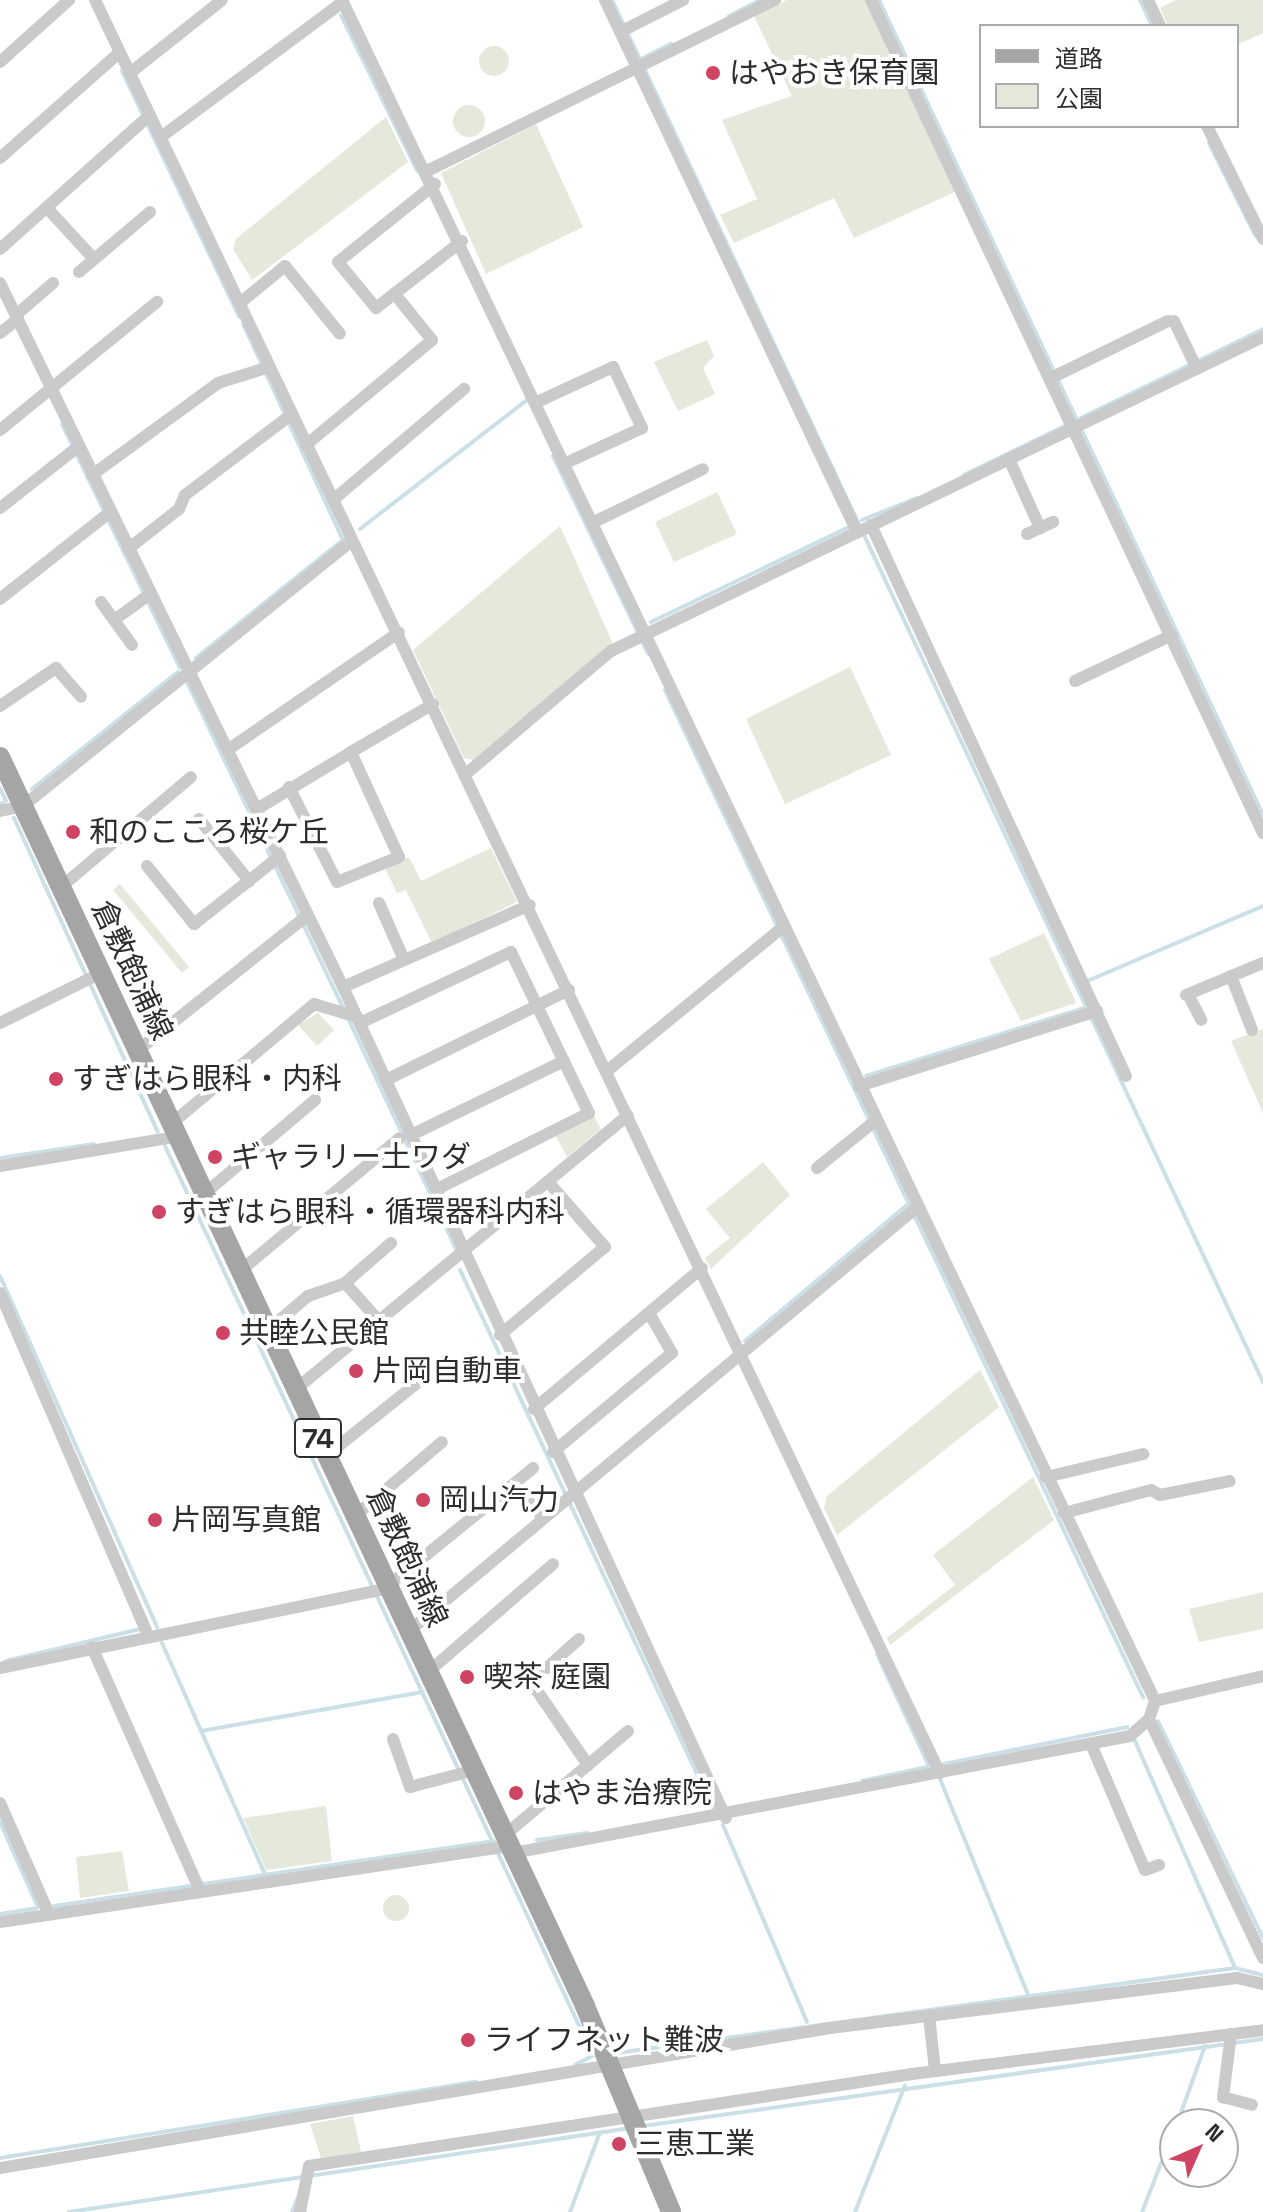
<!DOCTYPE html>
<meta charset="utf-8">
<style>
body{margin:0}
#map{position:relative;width:1263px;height:2212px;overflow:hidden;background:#fff;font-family:"Space Grotesk","Noto Sans JP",sans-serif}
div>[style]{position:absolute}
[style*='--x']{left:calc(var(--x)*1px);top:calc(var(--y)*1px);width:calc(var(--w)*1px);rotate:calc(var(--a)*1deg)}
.green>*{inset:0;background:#e5e9dc}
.round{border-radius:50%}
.stream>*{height:4px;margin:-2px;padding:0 2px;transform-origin:2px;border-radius:2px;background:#cadfe6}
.minor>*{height:12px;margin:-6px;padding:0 6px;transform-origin:6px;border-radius:6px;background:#cacaca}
.primary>*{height:20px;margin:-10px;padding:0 10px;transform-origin:10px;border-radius:10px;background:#a5a5a5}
.dots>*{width:22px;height:22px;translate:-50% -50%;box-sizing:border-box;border:4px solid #fff;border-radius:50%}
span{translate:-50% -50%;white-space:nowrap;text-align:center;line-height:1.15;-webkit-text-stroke:8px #fff;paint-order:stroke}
.shield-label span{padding:2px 6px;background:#fff;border:2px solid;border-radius:6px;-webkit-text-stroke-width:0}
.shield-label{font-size:28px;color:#2d2d2d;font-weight:700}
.poi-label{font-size:30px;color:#2d2d2d}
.left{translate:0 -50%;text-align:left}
.street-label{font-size:30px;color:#2d2d2d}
.legend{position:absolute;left:979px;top:24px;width:260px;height:104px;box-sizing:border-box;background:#fff;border:2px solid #ababab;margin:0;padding:10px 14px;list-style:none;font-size:24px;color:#2d2d2d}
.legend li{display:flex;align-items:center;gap:16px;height:40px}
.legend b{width:40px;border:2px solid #ababab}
.north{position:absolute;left:1159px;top:2108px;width:80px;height:80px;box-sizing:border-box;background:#fff;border:2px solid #ababab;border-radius:50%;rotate:45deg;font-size:22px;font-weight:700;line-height:32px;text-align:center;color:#2d2d2d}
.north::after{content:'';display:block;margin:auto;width:28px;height:36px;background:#cf4462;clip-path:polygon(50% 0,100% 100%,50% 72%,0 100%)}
</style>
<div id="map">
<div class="green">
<i style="clip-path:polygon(787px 0,865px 0,957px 191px,854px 238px,834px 198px,734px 243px,720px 215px,757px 199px,722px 120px,792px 96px,754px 16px)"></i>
<i style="clip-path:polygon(1176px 0,1263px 0,1263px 33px,1237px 45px,1237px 26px,1168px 26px,1160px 8px)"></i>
<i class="round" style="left:479px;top:46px;width:30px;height:30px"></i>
<i class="round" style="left:453px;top:105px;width:32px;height:32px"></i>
<i style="clip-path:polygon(386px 117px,408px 162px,252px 280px,233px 249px,236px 239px)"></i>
<i style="clip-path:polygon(536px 124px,583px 227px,486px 274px,441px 173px)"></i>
<i style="clip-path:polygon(707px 340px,714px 356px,703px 368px,715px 394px,678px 411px,654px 362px)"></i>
<i style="clip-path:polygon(717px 492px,737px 534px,674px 562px,655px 522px)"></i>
<i style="clip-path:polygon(560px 526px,613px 644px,473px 760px,464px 758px,413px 650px)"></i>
<i style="clip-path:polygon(850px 667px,891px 755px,785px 804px,746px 719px)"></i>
<i style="clip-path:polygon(491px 848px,517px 902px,432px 943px,406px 890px,397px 893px,385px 868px,409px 857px,421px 881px)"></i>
<i style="clip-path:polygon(120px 884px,189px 967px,182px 973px,113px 890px)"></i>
<i style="clip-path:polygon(1044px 933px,1076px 1003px,1021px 1021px,989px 959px)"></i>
<i style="clip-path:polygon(318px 1013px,334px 1030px,317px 1046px,298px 1025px)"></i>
<i style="clip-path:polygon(1263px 1029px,1263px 1113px,1231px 1041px)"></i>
<i style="clip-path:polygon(594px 1116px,601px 1129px,567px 1157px,556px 1136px)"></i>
<i style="clip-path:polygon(763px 1162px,790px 1195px,711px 1269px,705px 1258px,730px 1238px,706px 1209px)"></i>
<i style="clip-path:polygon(980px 1370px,999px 1407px,837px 1535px,824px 1508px,827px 1496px)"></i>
<i style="clip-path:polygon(1033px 1477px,1054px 1520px,890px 1645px,887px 1638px,955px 1585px,933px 1555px)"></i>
<i style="clip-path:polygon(1263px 1592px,1263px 1629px,1199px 1642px,1189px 1609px)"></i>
<i style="clip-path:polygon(326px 1806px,332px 1861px,266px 1870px,243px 1818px)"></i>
<i style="clip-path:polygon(122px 1851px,129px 1891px,80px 1898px,76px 1857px)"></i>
<i class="round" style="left:383px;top:1895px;width:26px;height:26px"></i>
<i style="clip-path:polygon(353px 2116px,361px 2152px,321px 2158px,310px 2124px)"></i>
</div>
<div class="stream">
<i style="--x:612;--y:0;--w:1528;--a:64.78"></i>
<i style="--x:879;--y:0;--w:901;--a:64.77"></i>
<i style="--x:1140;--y:0;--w:29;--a:65"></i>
<i style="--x:341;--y:15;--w:173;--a:63.9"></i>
<i style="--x:729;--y:16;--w:36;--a:-27"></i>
<i style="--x:641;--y:59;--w:34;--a:-27"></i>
<i style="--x:122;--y:71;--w:272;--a:64.5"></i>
<i style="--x:1209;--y:143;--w:103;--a:63.4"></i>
<i style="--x:62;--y:424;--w:271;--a:64.2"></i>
<i style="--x:553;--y:456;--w:219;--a:64.3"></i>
<i style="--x:964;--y:475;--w:333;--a:-26"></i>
<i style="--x:862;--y:520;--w:59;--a:-21.8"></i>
<i style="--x:360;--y:529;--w:212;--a:-37.7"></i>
<i style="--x:651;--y:622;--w:222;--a:-25.6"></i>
<i style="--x:196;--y:658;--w:189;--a:-38.8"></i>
<i style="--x:343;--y:540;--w:238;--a:-114.8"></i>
<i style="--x:187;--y:682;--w:363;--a:64.4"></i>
<i style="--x:665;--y:690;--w:1115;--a:64.61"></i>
<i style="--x:0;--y:788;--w:14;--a:65"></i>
<i style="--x:32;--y:789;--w:187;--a:-38.7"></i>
<i style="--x:0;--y:804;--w:3;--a:-18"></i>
<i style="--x:14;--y:818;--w:345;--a:65.4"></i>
<i style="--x:1085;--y:982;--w:194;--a:-23.1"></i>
<i style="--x:347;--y:1016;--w:259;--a:64.9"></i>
<i style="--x:866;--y:1076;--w:232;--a:-17.3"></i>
<i style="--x:165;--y:1146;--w:1005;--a:64.79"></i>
<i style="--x:0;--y:1158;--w:95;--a:-8.5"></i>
<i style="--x:460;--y:1270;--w:597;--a:64.81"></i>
<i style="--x:0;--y:1276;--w:385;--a:65.9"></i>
<i style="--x:745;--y:1341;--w:213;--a:-40"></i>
<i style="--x:162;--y:1643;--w:253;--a:66"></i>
<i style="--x:877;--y:1654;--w:123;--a:65.1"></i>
<i style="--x:6;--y:1661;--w:138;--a:-13.4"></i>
<i style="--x:1158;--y:1721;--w:241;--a:64.2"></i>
<i style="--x:201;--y:1731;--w:225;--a:-10"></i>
<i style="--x:1135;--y:1741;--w:248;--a:66.2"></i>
<i style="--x:944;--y:1764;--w:187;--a:-11.4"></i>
<i style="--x:940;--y:1779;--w:233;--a:67.8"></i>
<i style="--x:862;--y:1781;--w:67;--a:-12"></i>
<i style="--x:0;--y:1822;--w:93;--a:65.9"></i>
<i style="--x:723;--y:1825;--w:214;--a:66.9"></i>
<i style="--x:537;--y:1840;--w:51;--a:-7.8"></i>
<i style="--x:54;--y:1906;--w:445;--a:-8.4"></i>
<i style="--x:0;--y:1914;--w:37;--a:-9"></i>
<i style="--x:617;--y:2053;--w:624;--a:-7.83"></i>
<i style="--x:1235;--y:1968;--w:29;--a:14"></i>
<i style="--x:575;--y:2065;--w:21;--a:-28"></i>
<i style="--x:1177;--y:2124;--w:83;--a:-70.3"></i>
<i style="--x:643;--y:2126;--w:626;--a:-7.99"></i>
<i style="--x:0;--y:2158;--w:482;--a:-9.1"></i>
<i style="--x:69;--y:2212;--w:568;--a:-8.5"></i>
<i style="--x:292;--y:2212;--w:16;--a:-68"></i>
<i style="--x:570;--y:2212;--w:85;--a:-69.4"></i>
<i style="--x:855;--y:2212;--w:136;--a:-68.5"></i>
<i style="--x:1142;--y:2212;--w:90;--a:-68.6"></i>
</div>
<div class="minor">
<i style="--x:95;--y:0;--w:1964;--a:64.52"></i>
<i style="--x:342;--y:0;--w:1885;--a:64.45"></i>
<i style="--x:1155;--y:1701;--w:19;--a:108"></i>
<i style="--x:1149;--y:1719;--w:25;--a:138"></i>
<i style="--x:1130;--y:1736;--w:627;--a:169.25"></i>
<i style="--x:605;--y:0;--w:589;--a:64.65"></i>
<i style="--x:871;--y:0;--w:921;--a:64.8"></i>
<i style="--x:1148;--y:0;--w:29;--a:65"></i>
<i style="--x:620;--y:32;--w:71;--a:-26.9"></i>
<i style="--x:0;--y:62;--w:93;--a:-41.9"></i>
<i style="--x:130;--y:73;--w:117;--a:-38.4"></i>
<i style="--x:1207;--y:126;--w:126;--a:63.6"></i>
<i style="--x:161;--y:137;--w:227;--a:-36.6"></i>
<i style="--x:0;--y:158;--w:159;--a:-41.4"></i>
<i style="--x:429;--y:170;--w:386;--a:-26.2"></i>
<i style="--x:435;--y:184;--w:124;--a:141.2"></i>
<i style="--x:338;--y:262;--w:60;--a:50.4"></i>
<i style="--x:376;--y:308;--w:109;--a:-37.9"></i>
<i style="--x:47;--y:208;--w:69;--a:47.3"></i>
<i style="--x:0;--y:249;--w:201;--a:-41.8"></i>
<i style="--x:79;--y:272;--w:93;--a:-40.2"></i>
<i style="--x:0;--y:283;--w:783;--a:64.02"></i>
<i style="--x:343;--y:987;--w:915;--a:65.26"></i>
<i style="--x:240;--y:303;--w:58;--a:-39.4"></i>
<i style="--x:285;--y:266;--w:87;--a:51"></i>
<i style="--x:16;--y:315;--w:49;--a:-40.9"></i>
<i style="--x:1174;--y:321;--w:53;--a:64.4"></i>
<i style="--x:0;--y:333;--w:23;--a:-38"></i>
<i style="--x:1051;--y:378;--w:130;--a:-26"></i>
<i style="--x:537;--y:402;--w:84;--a:-24.7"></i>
<i style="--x:613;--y:367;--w:68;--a:64.6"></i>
<i style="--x:642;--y:428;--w:84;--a:155.3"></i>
<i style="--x:0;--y:430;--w:203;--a:-39.2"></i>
<i style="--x:306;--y:445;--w:164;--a:-39.8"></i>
<i style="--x:432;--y:340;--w:60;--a:-129"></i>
<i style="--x:1009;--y:459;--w:76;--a:65.8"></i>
<i style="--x:92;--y:475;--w:156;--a:-36.1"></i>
<i style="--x:218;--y:383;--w:53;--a:-17.4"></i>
<i style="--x:333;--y:500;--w:172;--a:-40.3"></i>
<i style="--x:0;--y:508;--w:100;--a:-38.1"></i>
<i style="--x:594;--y:522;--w:121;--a:-25.9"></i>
<i style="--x:871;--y:525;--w:607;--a:65.17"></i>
<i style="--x:1027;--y:534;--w:29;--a:-25"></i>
<i style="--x:128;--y:549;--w:65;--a:-38.1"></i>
<i style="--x:179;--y:509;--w:15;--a:-67"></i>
<i style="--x:185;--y:495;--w:134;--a:-37.1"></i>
<i style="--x:0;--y:599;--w:140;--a:-38.3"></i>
<i style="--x:101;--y:602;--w:53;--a:54.2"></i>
<i style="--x:114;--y:620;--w:44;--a:-35.8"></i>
<i style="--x:1075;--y:681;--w:107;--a:-25.4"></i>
<i style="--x:0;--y:706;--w:68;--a:-34.2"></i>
<i style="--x:56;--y:668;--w:38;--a:49"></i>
<i style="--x:229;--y:749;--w:206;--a:-34.5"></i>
<i style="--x:467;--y:773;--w:189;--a:-40.3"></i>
<i style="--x:611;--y:651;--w:724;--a:-25.72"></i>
<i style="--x:289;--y:787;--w:106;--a:63.2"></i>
<i style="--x:337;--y:882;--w:67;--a:-22"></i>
<i style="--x:399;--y:857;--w:115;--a:-114.6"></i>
<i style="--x:351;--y:752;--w:95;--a:-30.3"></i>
<i style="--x:257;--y:809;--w:110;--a:-31.2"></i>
<i style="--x:0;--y:811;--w:24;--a:-12"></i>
<i style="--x:23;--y:806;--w:422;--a:-38.9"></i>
<i style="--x:199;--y:819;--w:80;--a:51.1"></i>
<i style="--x:147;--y:866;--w:75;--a:51"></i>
<i style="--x:194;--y:924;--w:110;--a:-38.3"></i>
<i style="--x:61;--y:887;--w:170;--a:-40.2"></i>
<i style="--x:379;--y:903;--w:62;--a:66.3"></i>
<i style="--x:1231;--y:976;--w:58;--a:68.7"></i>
<i style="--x:343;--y:987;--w:204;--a:-23.7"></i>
<i style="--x:1188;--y:994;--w:29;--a:63"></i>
<i style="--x:1186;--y:995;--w:83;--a:-22.6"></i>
<i style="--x:0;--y:1023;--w:113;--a:-26.3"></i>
<i style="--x:360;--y:1023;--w:167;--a:-25.2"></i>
<i style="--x:511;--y:952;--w:179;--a:64.2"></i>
<i style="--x:589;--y:1113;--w:170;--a:153.4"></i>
<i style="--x:137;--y:1051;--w:218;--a:-38.5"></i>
<i style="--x:607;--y:1071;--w:229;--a:-39.3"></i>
<i style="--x:386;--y:1080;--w:204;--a:-26.2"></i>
<i style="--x:859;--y:1086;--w:250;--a:-17.5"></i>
<i style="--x:170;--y:1125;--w:188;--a:-40"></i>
<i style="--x:314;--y:1004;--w:45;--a:16.8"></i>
<i style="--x:411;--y:1135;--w:170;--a:-25.8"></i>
<i style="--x:0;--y:1166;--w:178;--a:-9.4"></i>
<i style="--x:817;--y:1168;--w:76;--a:-39.1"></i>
<i style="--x:203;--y:1195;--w:147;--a:-40.3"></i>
<i style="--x:239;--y:1272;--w:209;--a:-39.8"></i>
<i style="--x:0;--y:1293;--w:373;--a:66.6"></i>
<i style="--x:380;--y:1322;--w:52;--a:-131.9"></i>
<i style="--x:345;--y:1283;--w:61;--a:-41"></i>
<i style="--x:267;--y:1331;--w:54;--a:-40.5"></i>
<i style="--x:308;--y:1296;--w:39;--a:-19"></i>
<i style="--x:500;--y:1335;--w:137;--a:-40"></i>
<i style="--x:605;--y:1247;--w:85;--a:-131.2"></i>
<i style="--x:296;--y:1389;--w:430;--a:-39.5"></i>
<i style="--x:534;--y:1409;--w:219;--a:-40"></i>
<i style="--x:553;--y:1452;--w:155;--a:-39.8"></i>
<i style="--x:672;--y:1353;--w:46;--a:-119.9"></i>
<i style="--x:326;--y:1456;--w:129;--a:-38.7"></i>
<i style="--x:427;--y:1375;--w:9;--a:-131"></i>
<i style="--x:1046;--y:1477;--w:100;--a:-13.3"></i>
<i style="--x:513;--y:1485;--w:45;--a:46.8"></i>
<i style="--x:1064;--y:1513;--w:90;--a:-14.8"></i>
<i style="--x:1151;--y:1490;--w:10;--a:29"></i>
<i style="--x:1160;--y:1495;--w:71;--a:-11.3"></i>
<i style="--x:355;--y:1516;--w:114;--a:-40.4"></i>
<i style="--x:388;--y:1586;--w:187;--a:-39.1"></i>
<i style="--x:409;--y:1631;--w:660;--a:-39.84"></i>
<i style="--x:579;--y:1639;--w:64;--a:138.1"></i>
<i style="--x:531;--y:1682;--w:101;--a:55.5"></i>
<i style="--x:92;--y:1647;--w:267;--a:66.1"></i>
<i style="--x:0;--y:1668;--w:397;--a:-11.6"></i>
<i style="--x:428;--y:1672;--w:165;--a:-40.8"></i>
<i style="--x:1155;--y:1701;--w:111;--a:-13"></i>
<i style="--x:1149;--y:1719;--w:265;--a:64.5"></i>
<i style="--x:393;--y:1739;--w:51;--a:70.5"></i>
<i style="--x:410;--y:1787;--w:67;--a:-14.7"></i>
<i style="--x:1091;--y:1744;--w:137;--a:66.8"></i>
<i style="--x:1145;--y:1870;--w:15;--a:-20"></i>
<i style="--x:0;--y:1803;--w:121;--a:66.2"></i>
<i style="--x:505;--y:1835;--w:161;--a:-40.2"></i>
<i style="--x:0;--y:1922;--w:516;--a:-8.48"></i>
<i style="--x:929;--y:2016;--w:54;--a:83.7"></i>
<i style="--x:1231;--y:2034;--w:64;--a:97.2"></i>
<i style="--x:1223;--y:2097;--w:30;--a:15"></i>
<i style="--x:0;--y:2168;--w:842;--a:-9.57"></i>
<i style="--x:830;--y:2028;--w:410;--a:-7"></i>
<i style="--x:1237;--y:1978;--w:27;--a:13"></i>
<i style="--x:300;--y:2212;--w:47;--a:-78.9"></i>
<i style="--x:309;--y:2166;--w:610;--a:-8.67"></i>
<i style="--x:912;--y:2074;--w:354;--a:-7.1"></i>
</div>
<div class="primary">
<i style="--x:0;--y:757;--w:1379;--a:64.9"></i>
<i style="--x:585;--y:2006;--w:223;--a:67.3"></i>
</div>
<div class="dots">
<i style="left:713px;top:73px;background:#cf4462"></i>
<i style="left:73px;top:832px;background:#cf4462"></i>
<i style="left:56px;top:1079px;background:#cf4462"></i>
<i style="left:215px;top:1157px;background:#cf4462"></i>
<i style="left:159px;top:1212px;background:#cf4462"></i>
<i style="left:223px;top:1333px;background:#cf4462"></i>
<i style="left:356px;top:1371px;background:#cf4462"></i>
<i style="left:423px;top:1500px;background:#cf4462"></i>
<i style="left:155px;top:1520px;background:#cf4462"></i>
<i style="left:467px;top:1677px;background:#cf4462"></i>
<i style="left:516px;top:1793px;background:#cf4462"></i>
<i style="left:468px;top:2040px;background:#cf4462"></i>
<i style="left:619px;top:2144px;background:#cf4462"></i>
</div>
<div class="shield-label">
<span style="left:318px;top:1438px">74</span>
</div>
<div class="poi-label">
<span class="left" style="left:729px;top:73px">はやおき保育園</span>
<span class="left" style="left:89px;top:832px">和のこころ桜ケ丘</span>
<span class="left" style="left:72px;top:1079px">すぎはら眼科・内科</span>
<span class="left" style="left:231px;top:1157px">ギャラリー土ワダ</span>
<span class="left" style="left:175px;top:1212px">すぎはら眼科・循環器科内科</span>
<span class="left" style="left:239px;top:1333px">共睦公民館</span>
<span class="left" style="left:372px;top:1371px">片岡自動車</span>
<span class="left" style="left:439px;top:1500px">岡山汽力</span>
<span class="left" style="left:171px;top:1520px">片岡写真館</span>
<span class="left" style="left:483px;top:1677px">喫茶 庭園</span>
<span class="left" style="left:532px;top:1793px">はやま治療院</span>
<span class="left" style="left:484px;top:2040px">ライフネット難波</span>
<span class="left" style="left:635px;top:2144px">三恵工業</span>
</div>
<div class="street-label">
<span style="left:132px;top:970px;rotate:65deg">倉敷飽浦線</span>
<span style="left:407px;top:1557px;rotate:65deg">倉敷飽浦線</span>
</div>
<ul class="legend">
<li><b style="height:10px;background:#a5a5a5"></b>道路</li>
<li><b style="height:22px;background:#e5e9dc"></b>公園</li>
</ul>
<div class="north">N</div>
</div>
